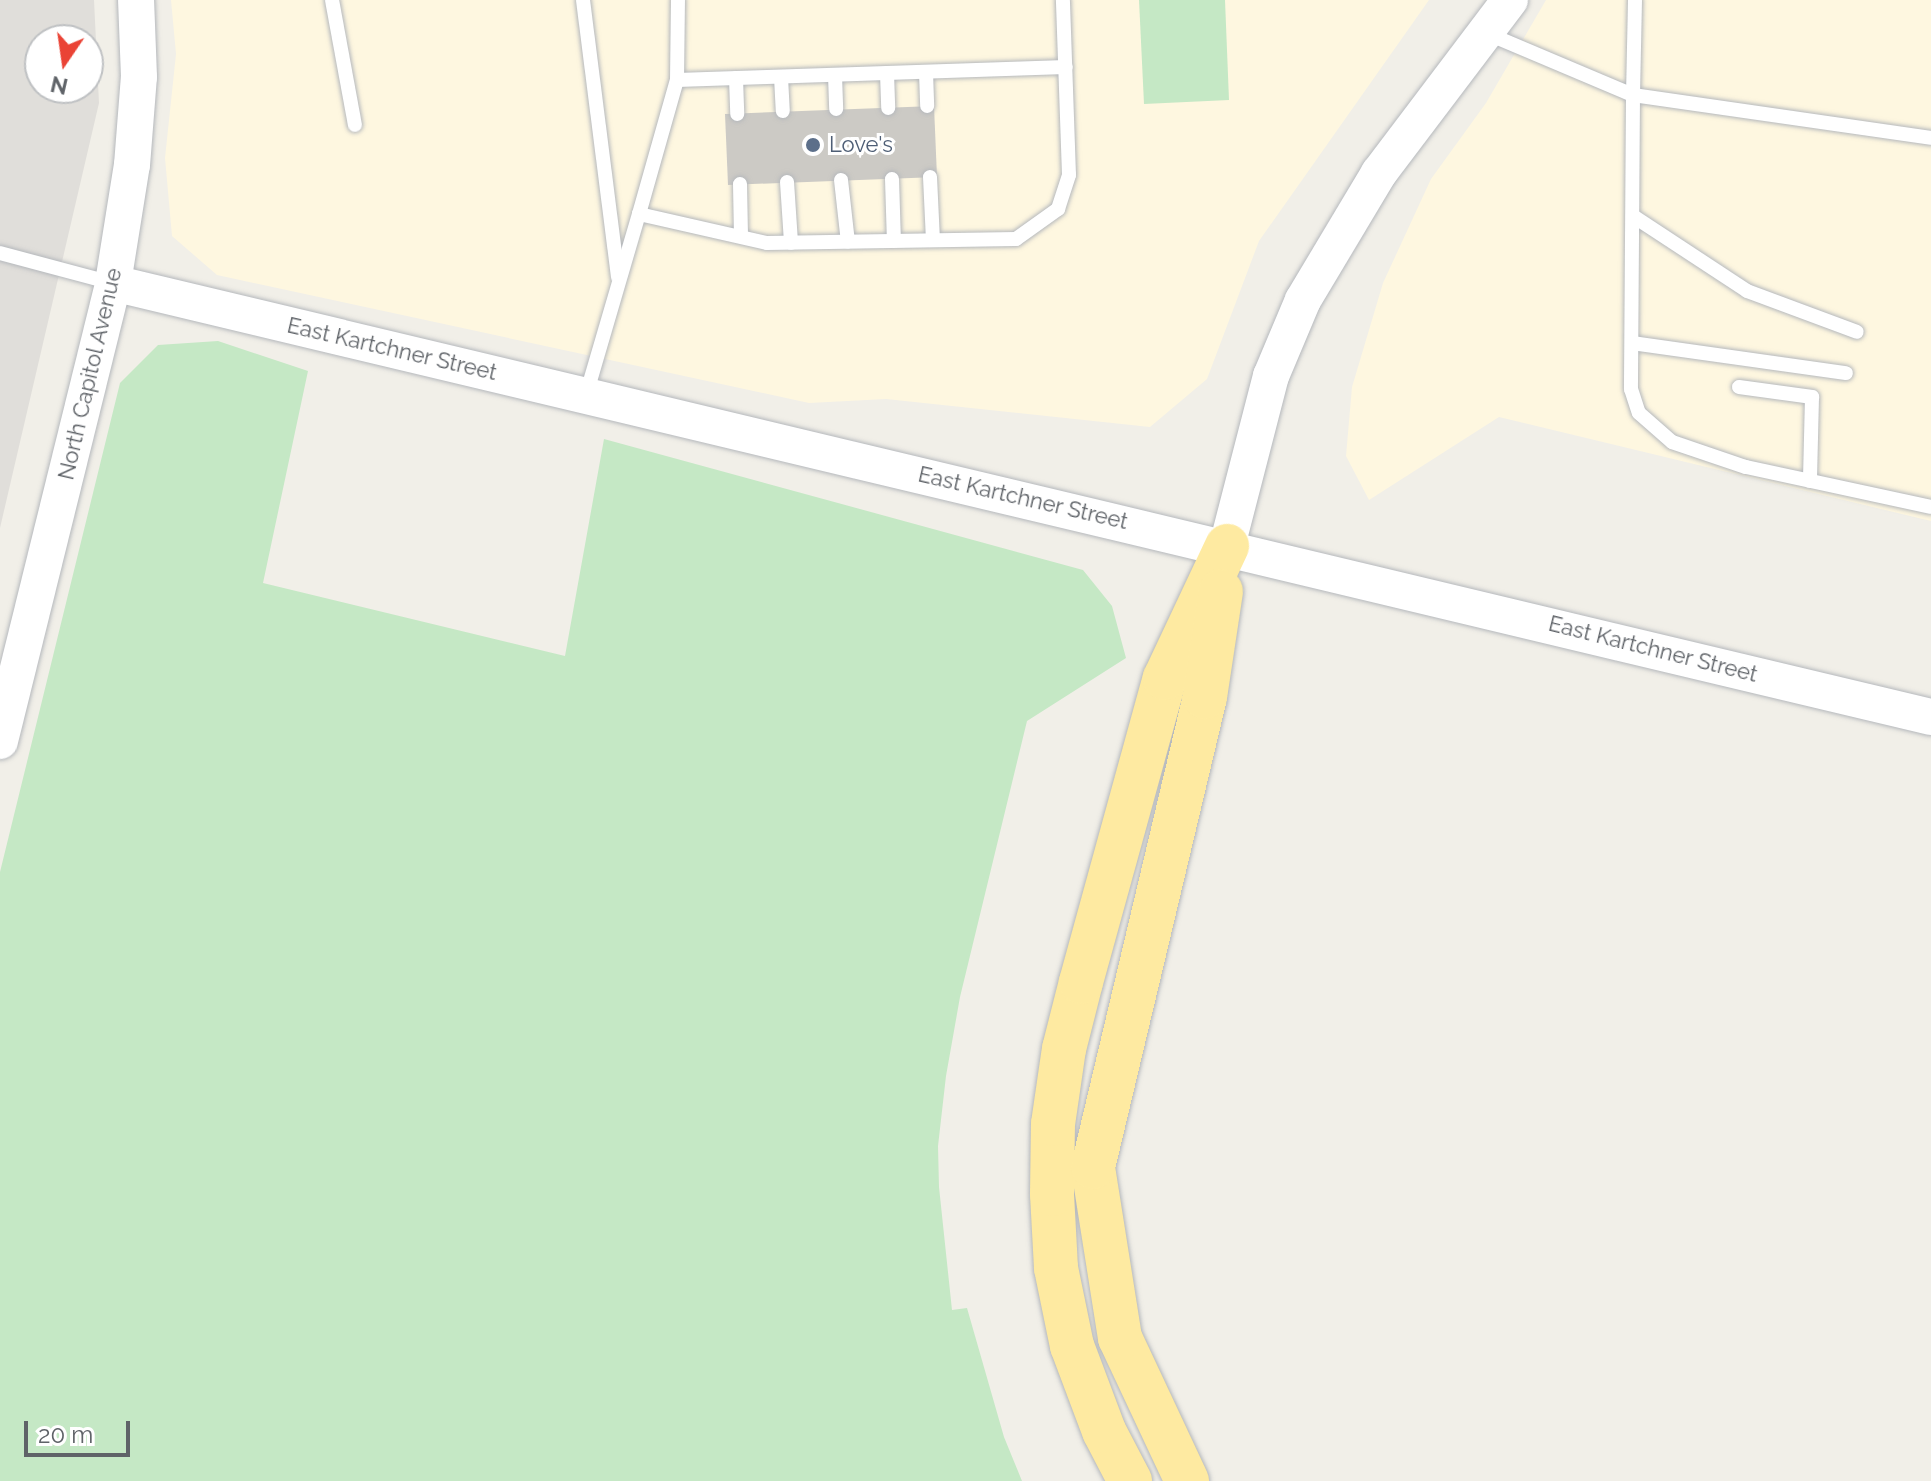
<!DOCTYPE html>
<style>
body{margin:0}
#map{position:relative;width:1931px;height:1481px;overflow:hidden;background:#f1efe8;font-family:Raleway,sans-serif}
div>[style]{position:absolute}
[style*='--x']{left:calc(var(--x)*1px);top:calc(var(--y)*1px);width:calc(var(--w)*1px);rotate:calc(var(--a)*1deg)}
.commercial>*{inset:0;background:#fef7e0}
.industrial>*{inset:0;background:#e0deda}
.green>*{inset:0;background:#c5e8c5}
.building>*{inset:0;background:#cccac5}
.roads{filter:drop-shadow(0 0 2px #b5b8bc) drop-shadow(0 0 2px #b5b8bc)}
.service>*{height:14px;margin:-7px;padding:0 7px;transform-origin:7px;border-radius:7px;background:#fff}
.tertiary>*{height:36px;margin:-18px;padding:0 18px;transform-origin:18px;border-radius:18px;background:#fff}
.trunk>*{height:44px;margin:-22px;padding:0 22px;transform-origin:22px;border-radius:22px;background:#feeaa1}
.dots>*{width:22px;height:22px;translate:-50% -50%;box-sizing:border-box;border:4px solid #fff;border-radius:50%}
span{translate:-50% -50%;white-space:nowrap;text-align:center;line-height:1.15;-webkit-text-stroke:6px #fff;paint-order:stroke}
.service-label{font-size:22px;color:#4e5e75}
.left{translate:0 -50%;text-align:left}
.street-label{font-size:22px;color:#5f6368}
.north{position:absolute;left:24px;top:24px;width:80px;height:80px;box-sizing:border-box;background:#fff;border:2px solid #bfc1c3;border-radius:50%;rotate:193deg;font-size:22px;font-weight:700;line-height:32px;text-align:center;color:#5f6368}
.north::after{content:'';display:block;margin:auto;width:28px;height:36px;background:#ea4335;clip-path:polygon(50% 0,100% 100%,50% 72%,0 100%)}
.scale{position:absolute;left:24px;top:1421px;width:106px;height:36px;box-sizing:border-box;border:4px solid #5f6368;border-top:0;padding-left:10px;font-size:24px;line-height:28px;white-space:nowrap;color:#5f6368;-webkit-text-stroke:6px #fff;paint-order:stroke}
</style>
<div id="map">
<div class="commercial">
<i style="clip-path:polygon(171px 0,1429px 0,1259px 241px,1207px 379px,1150px 427px,886px 399px,809px 403px,217px 275px,172px 236px,165px 158px,176px 54px)"></i>
<i style="clip-path:polygon(1546px 0,1931px 0,1931px 521px,1499px 417px,1369px 500px,1346px 456px,1352px 387px,1383px 283px,1431px 179px,1486px 103px)"></i>
</div>
<div class="industrial">
<i style="clip-path:polygon(evenodd,0 0,94px 0,99px 103px,0 528px,0 0,40px 40px,88px 40px,88px 88px,40px 88px,40px 40px)"></i>
</div>
<div class="green">
<i style="clip-path:polygon(1139px 0,1225px 0,1229px 100px,1144px 104px)"></i>
<i style="clip-path:polygon(218px 341px,308px 371px,263px 583px,565px 656px,604px 439px,1083px 570px,1112px 606px,1126px 658px,1027px 721px,960px 997px,946px 1076px,938px 1146px,939px 1187px,952px 1310px,967px 1308px,1004px 1437px,1022px 1481px,0 1481px,0 872px,120px 383px,158px 345px)"></i>
</div>
<div class="building">
<i style="clip-path:polygon(934px 106px,937px 177px,728px 185px,725px 114px)"></i>
</div>
<div class="roads">
<div class="service">
<i style="--x:332;--y:0;--w:127;--a:79.6"></i>
<i style="--x:583;--y:0;--w:279;--a:82.8"></i>
<i style="--x:1635;--y:0;--w:95;--a:91.2"></i>
<i style="--x:1633;--y:95;--w:301;--a:8.2"></i>
<i style="--x:1486;--y:33;--w:160;--a:22.9"></i>
<i style="--x:1633;--y:95;--w:294;--a:90.4"></i>
<i style="--x:1631;--y:389;--w:25;--a:72"></i>
<i style="--x:1639;--y:413;--w:44;--a:41.3"></i>
<i style="--x:1672;--y:442;--w:78;--a:18.7"></i>
<i style="--x:1746;--y:467;--w:189;--a:12.2"></i>
<i style="--x:926;--y:72;--w:34;--a:88"></i>
<i style="--x:887;--y:73;--w:35;--a:88"></i>
<i style="--x:835;--y:75;--w:34;--a:88"></i>
<i style="--x:781;--y:77;--w:34;--a:87"></i>
<i style="--x:736;--y:78;--w:36;--a:88"></i>
<i style="--x:677;--y:80;--w:389;--a:-1.9"></i>
<i style="--x:930;--y:177;--w:63;--a:87.3"></i>
<i style="--x:892;--y:179;--w:62;--a:88.2"></i>
<i style="--x:841;--y:180;--w:62;--a:83.6"></i>
<i style="--x:787;--y:182;--w:61;--a:86.2"></i>
<i style="--x:740;--y:184;--w:52;--a:88.9"></i>
<i style="--x:639;--y:214;--w:139;--a:-74.2"></i>
<i style="--x:677;--y:80;--w:80;--a:-89.3"></i>
<i style="--x:1633;--y:216;--w:136;--a:33.3"></i>
<i style="--x:1747;--y:291;--w:117;--a:20.4"></i>
<i style="--x:0;--y:253;--w:116;--a:15"></i>
<i style="--x:1632;--y:343;--w:216;--a:8"></i>
<i style="--x:1739;--y:387;--w:74;--a:7.8"></i>
<i style="--x:1812;--y:397;--w:84;--a:91.4"></i>
<i style="--x:586;--y:395;--w:189;--a:-73.7"></i>
<i style="--x:639;--y:214;--w:131;--a:12.8"></i>
<i style="--x:767;--y:243;--w:249;--a:-0.9"></i>
<i style="--x:1016;--y:239;--w:52;--a:-35.5"></i>
<i style="--x:1058;--y:209;--w:36;--a:-72"></i>
<i style="--x:1069;--y:175;--w:175;--a:-92"></i>
</div>
<div class="tertiary">
<i style="--x:113;--y:283;--w:1869;--a:13.43"></i>
<i style="--x:1227;--y:546;--w:176;--a:-75.5"></i>
<i style="--x:1271;--y:376;--w:82;--a:-67.2"></i>
<i style="--x:1303;--y:300;--w:148;--a:-59.1"></i>
<i style="--x:1379;--y:173;--w:217;--a:-52.9"></i>
<i style="--x:0;--y:741;--w:472;--a:-76.1"></i>
<i style="--x:113;--y:283;--w:120;--a:-80.9"></i>
<i style="--x:132;--y:165;--w:88;--a:-85.5"></i>
<i style="--x:139;--y:77;--w:77;--a:-92.2"></i>
</div>
<div class="trunk">
<i style="--x:1130;--y:1481;--w:56;--a:-117.5"></i>
<i style="--x:1104;--y:1431;--w:91;--a:-110.6"></i>
<i style="--x:1072;--y:1346;--w:80;--a:-101.6"></i>
<i style="--x:1056;--y:1268;--w:74;--a:-93.1"></i>
<i style="--x:1052;--y:1194;--w:70;--a:-89.2"></i>
<i style="--x:1053;--y:1124;--w:76;--a:-81.7"></i>
<i style="--x:1064;--y:1049;--w:69;--a:-75.8"></i>
<i style="--x:1081;--y:982;--w:315;--a:-74.6"></i>
<i style="--x:1165;--y:678;--w:146;--a:-64.8"></i>
<i style="--x:1187;--y:1481;--w:158;--a:-115.1"></i>
<i style="--x:1120;--y:1338;--w:173;--a:-99"></i>
<i style="--x:1093;--y:1167;--w:483;--a:-76.6"></i>
<i style="--x:1205;--y:697;--w:107;--a:-81.4"></i>
</div>
</div>
<div class="dots">
<i style="left:813px;top:145px;background:#5c6f8a"></i>
</div>
<div class="service-label">
<span class="left" style="left:829px;top:145px">Love's</span>
</div>
<div class="street-label">
<span style="left:392px;top:349px;rotate:13deg">East Kartchner Street</span>
<span style="left:90px;top:374px;rotate:-77deg">North Capitol Avenue</span>
<span style="left:1023px;top:498px;rotate:13deg">East Kartchner Street</span>
<span style="left:1653px;top:649px;rotate:14deg">East Kartchner Street</span>
</div>
<div class="north">N</div>
<div class="scale">20 m</div>
</div>
